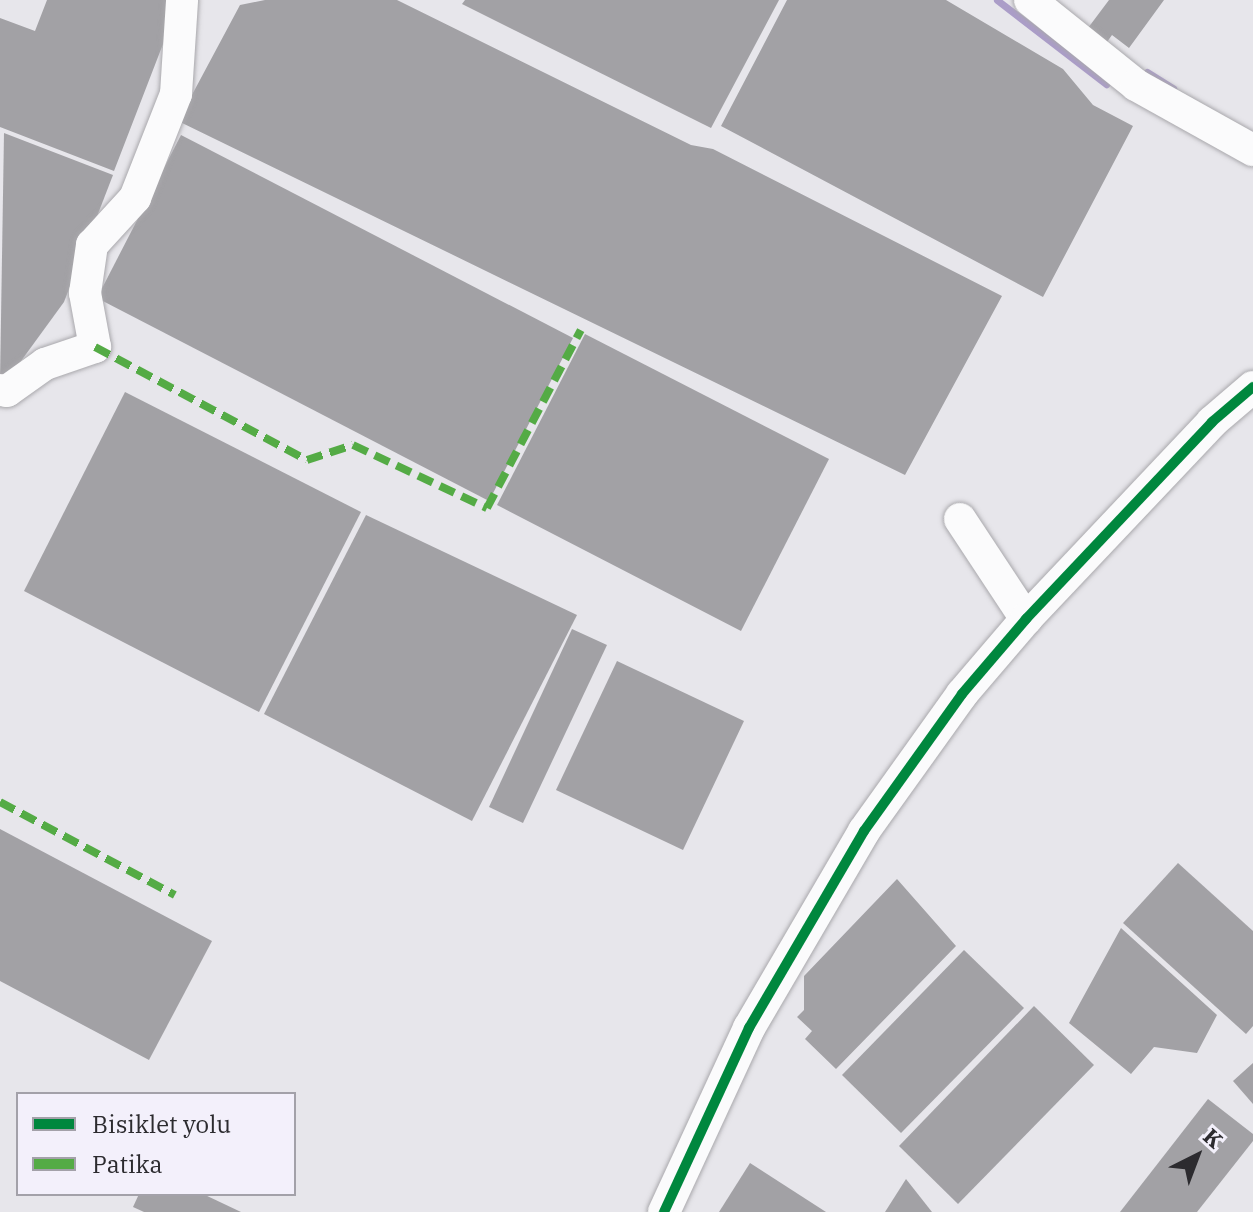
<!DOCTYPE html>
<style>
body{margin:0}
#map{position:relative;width:1253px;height:1212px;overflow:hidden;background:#e7e6eb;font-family:"IBM Plex Serif",serif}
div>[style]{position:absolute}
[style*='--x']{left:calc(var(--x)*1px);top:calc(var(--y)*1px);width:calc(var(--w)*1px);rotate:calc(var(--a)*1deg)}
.stream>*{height:7px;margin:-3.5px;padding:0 3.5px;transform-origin:3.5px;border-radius:3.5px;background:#ab9dc8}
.building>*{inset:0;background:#a2a1a5}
.roads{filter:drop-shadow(0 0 2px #a9a8ac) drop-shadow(0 0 2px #a9a8ac)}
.minor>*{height:32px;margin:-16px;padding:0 16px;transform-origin:16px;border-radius:16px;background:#fbfbfc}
.quiet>*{height:8px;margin-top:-4px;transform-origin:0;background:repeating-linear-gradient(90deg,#54ab45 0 16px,transparent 0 24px)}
.cycleway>*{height:10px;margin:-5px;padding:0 5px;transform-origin:5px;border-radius:5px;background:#00873e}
span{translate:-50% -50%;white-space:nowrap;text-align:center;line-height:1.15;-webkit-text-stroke:8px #f3f0fb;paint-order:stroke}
.legend{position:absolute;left:16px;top:1092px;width:280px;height:104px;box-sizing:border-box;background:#f3f0fb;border:2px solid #a3a1a9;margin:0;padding:10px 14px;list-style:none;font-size:24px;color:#2c2b2f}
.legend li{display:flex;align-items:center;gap:16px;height:40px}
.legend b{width:40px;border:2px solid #a3a1a9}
.north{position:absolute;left:1157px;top:1116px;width:80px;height:80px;-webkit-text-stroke:6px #f3f0fb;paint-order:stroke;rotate:42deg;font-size:22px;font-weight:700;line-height:32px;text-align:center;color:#2c2b2f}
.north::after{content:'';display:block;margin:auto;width:28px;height:36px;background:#2c2b2f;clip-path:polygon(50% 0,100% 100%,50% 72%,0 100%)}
</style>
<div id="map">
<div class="stream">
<i style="--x:997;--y:0;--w:138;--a:37.6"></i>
<i style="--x:1147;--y:72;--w:31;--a:32"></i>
</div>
<div class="building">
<i style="clip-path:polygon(47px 0,180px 0,114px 171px,0 127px,0 18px,35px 31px)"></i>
<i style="clip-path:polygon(265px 0,397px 0,691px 145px,713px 149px,1002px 296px,905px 475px,178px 121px,240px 5px)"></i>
<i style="clip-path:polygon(465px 0,779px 0,711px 128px,462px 4px)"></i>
<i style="clip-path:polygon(787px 0,946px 0,1063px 69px,1093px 105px,1133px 126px,1043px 297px,721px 126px)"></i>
<i style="clip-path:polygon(1109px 0,1164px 0,1129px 48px,1112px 35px,1107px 42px,1088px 28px)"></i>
<i style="clip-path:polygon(4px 133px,113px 175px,64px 302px,5px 383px,0 381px)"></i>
<i style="clip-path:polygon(181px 135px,573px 338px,489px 501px,97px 298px)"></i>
<i style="clip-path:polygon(585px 334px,829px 459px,741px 631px,497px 505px)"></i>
<i style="clip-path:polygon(125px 392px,361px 512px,259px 712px,24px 591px)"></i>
<i style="clip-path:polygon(366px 515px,577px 615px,472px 821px,264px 714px)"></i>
<i style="clip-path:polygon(572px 629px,607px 645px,523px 823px,489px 807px)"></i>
<i style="clip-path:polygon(617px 661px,744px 721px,683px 850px,556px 790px)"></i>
<i style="clip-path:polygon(0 829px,212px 941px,149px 1060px,0 981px)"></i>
<i style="clip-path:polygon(1178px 863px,1253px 931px,1253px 1026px,1246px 1034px,1123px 923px)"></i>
<i style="clip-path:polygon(897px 879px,956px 946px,836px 1069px,805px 1039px,812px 1031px,797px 1017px,804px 1010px,804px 976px)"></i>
<i style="clip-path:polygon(1121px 928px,1217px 1015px,1197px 1053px,1154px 1047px,1131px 1074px,1069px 1023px)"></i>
<i style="clip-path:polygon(964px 950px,1024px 1008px,901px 1133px,842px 1075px)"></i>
<i style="clip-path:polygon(1034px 1006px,1094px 1065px,958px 1204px,899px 1146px)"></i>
<i style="clip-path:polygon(1253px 1063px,1253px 1104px,1233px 1081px)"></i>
<i style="clip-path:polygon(1208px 1099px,1253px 1134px,1253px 1141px,1197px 1212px,1120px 1212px)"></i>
<i style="clip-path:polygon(750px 1163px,826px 1212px,719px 1212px)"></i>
<i style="clip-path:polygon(906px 1179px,932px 1212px,885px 1212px)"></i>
<i style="clip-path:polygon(139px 1194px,203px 1194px,241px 1212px,144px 1212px,133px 1207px)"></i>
</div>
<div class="roads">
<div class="minor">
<i style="--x:1030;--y:0;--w:136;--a:38.7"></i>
<i style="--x:1136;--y:85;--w:134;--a:29.1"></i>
<i style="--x:0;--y:390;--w:7;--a:8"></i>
<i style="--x:7;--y:391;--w:47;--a:-35.4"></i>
<i style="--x:45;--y:364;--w:53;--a:-18.8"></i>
<i style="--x:95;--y:347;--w:55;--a:-100.5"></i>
<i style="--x:85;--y:293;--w:49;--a:-81.7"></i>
<i style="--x:92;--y:245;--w:64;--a:-47.5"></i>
<i style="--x:135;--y:198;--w:112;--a:-68.5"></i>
<i style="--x:176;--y:94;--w:94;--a:-86.3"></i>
<i style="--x:960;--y:519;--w:120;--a:56.6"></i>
<i style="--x:664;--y:1212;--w:203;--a:-65.2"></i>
<i style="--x:749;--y:1028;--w:228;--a:-59.7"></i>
<i style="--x:864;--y:831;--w:168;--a:-54.4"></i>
<i style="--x:962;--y:694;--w:99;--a:-49.5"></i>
<i style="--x:1026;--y:619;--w:271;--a:-46.6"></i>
<i style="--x:1212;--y:422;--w:54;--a:-40.5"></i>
</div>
</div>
<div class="quiet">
<i style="--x:95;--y:347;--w:240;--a:28.1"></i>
<i style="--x:307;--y:460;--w:48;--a:-18.1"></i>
<i style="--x:353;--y:445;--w:148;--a:25.2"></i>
<i style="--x:487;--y:508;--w:201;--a:-62.2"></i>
<i style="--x:0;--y:802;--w:198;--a:28"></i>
</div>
<div class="cycleway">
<i style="--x:664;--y:1212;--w:203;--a:-65.2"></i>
<i style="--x:749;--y:1028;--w:228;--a:-59.7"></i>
<i style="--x:864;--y:831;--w:168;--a:-54.4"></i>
<i style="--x:962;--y:694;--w:99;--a:-49.5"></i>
<i style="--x:1026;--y:619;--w:271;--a:-46.6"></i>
<i style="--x:1212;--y:422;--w:54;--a:-40.5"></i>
</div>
<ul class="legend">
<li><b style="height:10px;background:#00873e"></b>Bisiklet yolu</li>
<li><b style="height:10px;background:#54ab45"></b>Patika</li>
</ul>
<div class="north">K</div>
</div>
